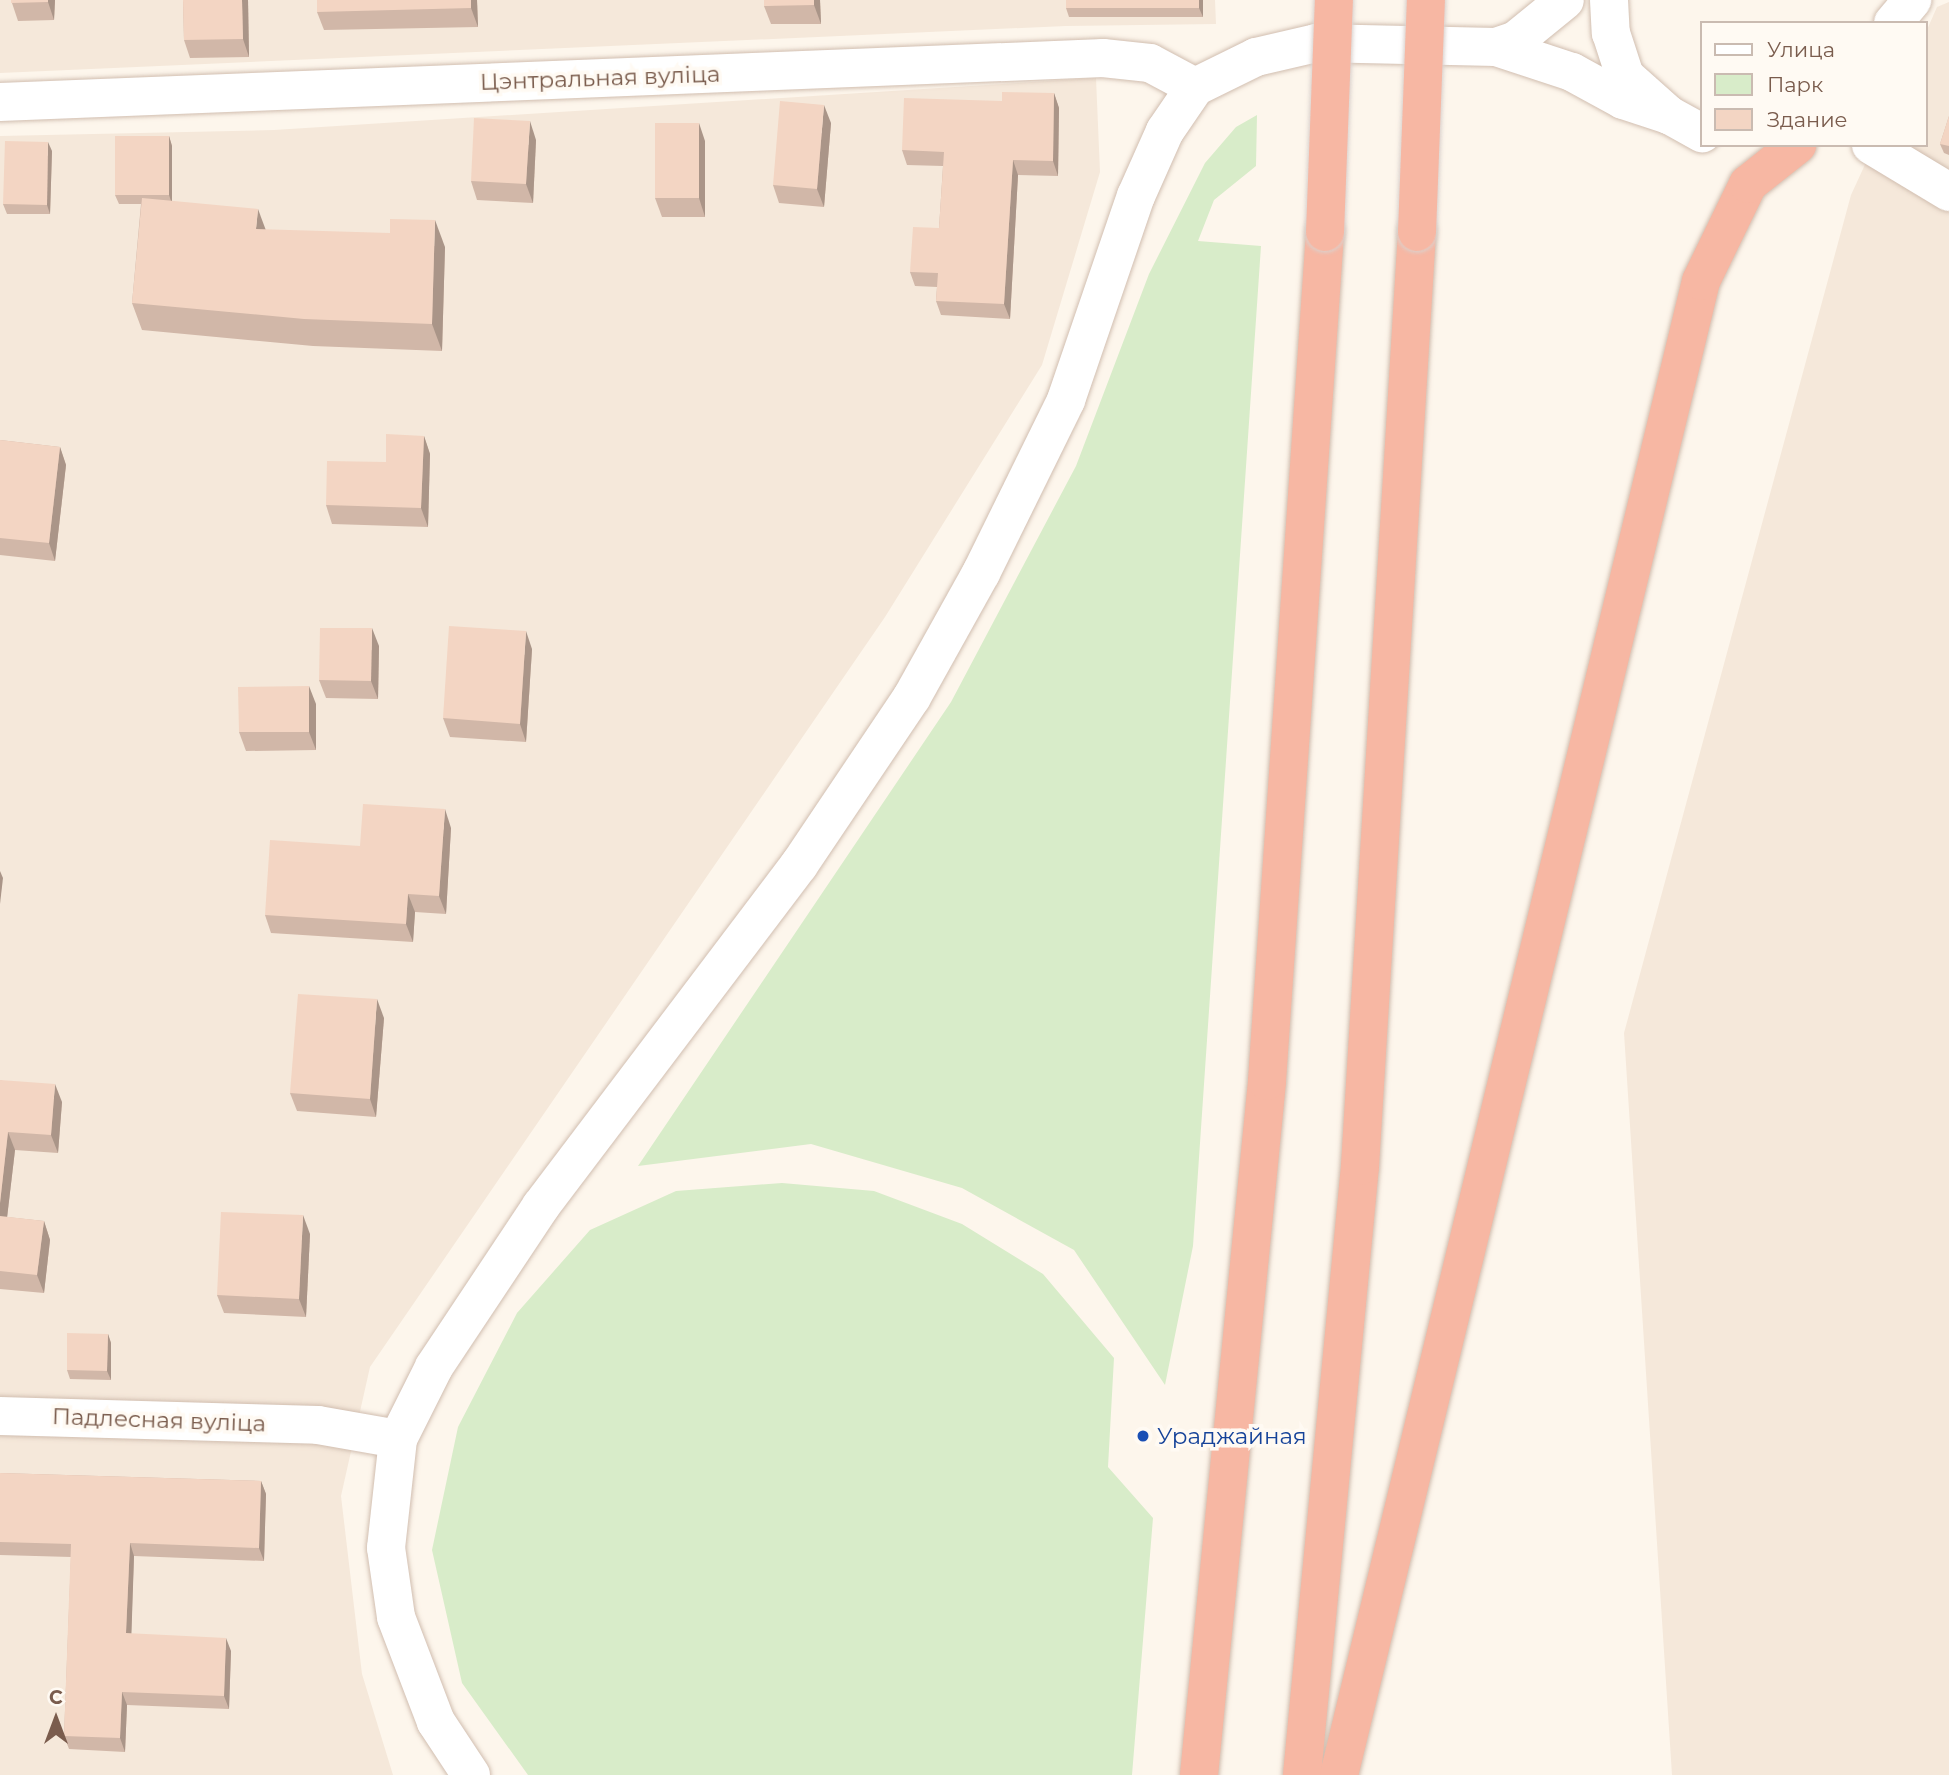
<!DOCTYPE html>
<meta charset="utf-8">
<style>
body{margin:0}
#map{position:relative;width:1949px;height:1775px;overflow:hidden;background:#fdf6ec;font-family:Montserrat,sans-serif}
div>[style]{position:absolute}
[style*='--x']{left:calc(var(--x)*1px);top:calc(var(--y)*1px);width:calc(var(--w)*1px);rotate:calc(var(--a)*1deg)}
.residential>*{inset:0;background:#f5e8da}
.green>*{inset:0;background:#d8ecc9}
.roads{filter:drop-shadow(0 0 2px #d1beb0) drop-shadow(0 0 2px #d1beb0)}
.minor>*{height:38px;margin:-19px;padding:0 19px;transform-origin:19px;border-radius:19px;background:#fff}
.highway>*{height:38px;margin:-19px;padding:0 19px;transform-origin:19px;border-radius:19px;background:#f7b7a3}
.bridges{filter:drop-shadow(0 0 2px #dad1cd) drop-shadow(0 0 2px #dad1cd)}
.highway-bridge>*{height:38px;margin:-19px;padding:0 19px;transform-origin:19px;border-radius:19px;background:#f7b7a3}
.wall>*{inset:0;background:#d1b7a8}
.shaded-wall>*{inset:0;background:#aa9588}
.building>*{inset:0;background:#f3d5c3}
.dots>*{width:19px;height:19px;translate:-50% -50%;box-sizing:border-box;border:4px solid #fffaf3;border-radius:50%}
span{translate:-50% -50%;white-space:nowrap;text-align:center;line-height:1.15;-webkit-text-stroke:7px #fffaf3;paint-order:stroke}
.street-label{font-size:23px;color:#7a5c4d}
.transit-label{font-size:23px;color:#164399}
.left{translate:0 -50%;text-align:left}
.legend{position:absolute;left:1700px;top:21px;width:228px;height:126px;box-sizing:border-box;background:#fffaf3;border:2px solid #cabbb1;margin:0;padding:9px 12px;list-style:none;font-size:21px;color:#7a5c4d}
.legend li{display:flex;align-items:center;gap:14px;height:35px}
.legend b{width:35px;border:2px solid #cabbb1}
.north{position:absolute;left:21px;top:1684px;width:70px;height:70px;-webkit-text-stroke:5px #fffaf3;paint-order:stroke;rotate:0deg;font-size:19px;font-weight:700;line-height:28px;text-align:center;color:#7a5c4d}
.north::after{content:'';display:block;margin:auto;width:24px;height:32px;background:#7a5c4d;clip-path:polygon(50% 0,100% 100%,50% 72%,0 100%)}
</style>
<div id="map">
<div class="residential">
<i style="clip-path:polygon(0 0,1215px 0,1216px 24px,1066px 26px,0 73px)"></i>
<i style="clip-path:polygon(1949px 2px,1949px 1775px,1672px 1775px,1624px 1033px,1851px 195px,1874px 145px,1926px 145px,1926px 32px,1937px 7px)"></i>
<i style="clip-path:polygon(1096px 78px,1100px 172px,1042px 365px,885px 617px,370px 1367px,341px 1496px,362px 1674px,393px 1775px,0 1775px,0 136px,274px 130px)"></i>
</div>
<div class="green">
<i style="clip-path:polygon(1257px 115px,1256px 166px,1214px 200px,1198px 241px,1261px 246px,1193px 1246px,1165px 1385px,1074px 1250px,962px 1188px,811px 1144px,638px 1166px,951px 702px,1076px 466px,1149px 274px,1205px 163px,1236px 127px)"></i>
<i style="clip-path:polygon(782px 1183px,874px 1191px,962px 1224px,1043px 1274px,1114px 1358px,1108px 1467px,1153px 1518px,1132px 1775px,528px 1775px,462px 1683px,432px 1550px,458px 1427px,517px 1313px,590px 1230px,676px 1191px)"></i>
</div>
<div class="roads">
<div class="minor">
<i style="--x:1609;--y:0;--w:33;--a:87"></i>
<i style="--x:1611;--y:33;--w:45;--a:72"></i>
<i style="--x:1625;--y:76;--w:59;--a:41.6"></i>
<i style="--x:1669;--y:115;--w:38;--a:29"></i>
<i style="--x:1893;--y:23;--w:30;--a:-50"></i>
<i style="--x:1496;--y:47;--w:21;--a:-19"></i>
<i style="--x:1516;--y:40;--w:63;--a:-39.2"></i>
<i style="--x:0;--y:102;--w:1104;--a:-2.28"></i>
<i style="--x:1103;--y:58;--w:47;--a:6.1"></i>
<i style="--x:1150;--y:63;--w:51;--a:28.1"></i>
<i style="--x:1871;--y:145;--w:91;--a:31.1"></i>
<i style="--x:0;--y:1416;--w:318;--a:1.6"></i>
<i style="--x:318;--y:1425;--w:81;--a:9.9"></i>
<i style="--x:471;--y:1775;--w:64;--a:-123.4"></i>
<i style="--x:436;--y:1722;--w:112;--a:-110.9"></i>
<i style="--x:396;--y:1617;--w:70;--a:-98.2"></i>
<i style="--x:386;--y:1548;--w:110;--a:-83.7"></i>
<i style="--x:398;--y:1439;--w:80;--a:-63.4"></i>
<i style="--x:434;--y:1367;--w:193;--a:-56.4"></i>
<i style="--x:541;--y:1206;--w:428;--a:-52.9"></i>
<i style="--x:799;--y:865;--w:202;--a:-56.1"></i>
<i style="--x:912;--y:697;--w:142;--a:-60.9"></i>
<i style="--x:981;--y:573;--w:193;--a:-63.8"></i>
<i style="--x:1066;--y:400;--w:216;--a:-71.1"></i>
<i style="--x:1136;--y:196;--w:71;--a:-66"></i>
<i style="--x:1165;--y:131;--w:53;--a:-55.7"></i>
<i style="--x:1195;--y:87;--w:68;--a:-26.2"></i>
<i style="--x:1256;--y:57;--w:62;--a:-13.1"></i>
<i style="--x:1316;--y:43;--w:180;--a:1.3"></i>
<i style="--x:1496;--y:47;--w:80;--a:18.2"></i>
<i style="--x:1572;--y:72;--w:58;--a:28.8"></i>
<i style="--x:1623;--y:100;--w:48;--a:18.1"></i>
</div>
<div class="highway">
<i style="--x:1199;--y:1775;--w:697;--a:-84.4"></i>
<i style="--x:1267;--y:1081;--w:851;--a:-86.09"></i>
<i style="--x:1302;--y:1775;--w:612;--a:-84.56"></i>
<i style="--x:1360;--y:1166;--w:936;--a:-86.51"></i>
<i style="--x:1339;--y:1775;--w:1537;--a:-76.38"></i>
<i style="--x:1701;--y:281;--w:108;--a:-64.1"></i>
<i style="--x:1748;--y:184;--w:63;--a:-38.5"></i>
</div>
</div>
<div class="bridges">
<div class="highway-bridge">
<i style="--x:1325;--y:232;--w:232;--a:-87.8"></i>
<i style="--x:1417;--y:232;--w:232;--a:-87.8"></i>
</div>
</div>
<div class="wall">
<i style="clip-path:polygon(11px 0,55px 0,54px 20px,18px 21px)"></i>
<i style="clip-path:polygon(183px 0,248px 0,249px 57px,190px 58px,184px 40px)"></i>
<i style="clip-path:polygon(317px 0,477px 0,478px 27px,324px 30px,317px 12px)"></i>
<i style="clip-path:polygon(820px 0,821px 24px,771px 24px,764px 6px)"></i>
<i style="clip-path:polygon(1203px 0,1203px 17px,1069px 17px,1066px 8px)"></i>
<i style="clip-path:polygon(1054px 93px,1059px 108px,1058px 176px,1018px 175px,1010px 319px,941px 315px,936px 301px,937px 287px,915px 286px,910px 272px,939px 228px,943px 166px,907px 165px,902px 150px)"></i>
<i style="clip-path:polygon(1949px 116px,1949px 155px,1944px 153px,1940px 144px)"></i>
<i style="clip-path:polygon(831px 123px,824px 207px,779px 203px,773px 185px)"></i>
<i style="clip-path:polygon(169px 136px,172px 146px,172px 201px,266px 230px,445px 247px,442px 351px,313px 346px,142px 330px,132px 303px,141px 204px,119px 204px,115px 195px)"></i>
<i style="clip-path:polygon(536px 140px,533px 203px,477px 200px,471px 181px)"></i>
<i style="clip-path:polygon(705px 141px,705px 217px,662px 217px,655px 198px)"></i>
<i style="clip-path:polygon(52px 151px,50px 214px,7px 214px,3px 204px)"></i>
<i style="clip-path:polygon(424px 436px,430px 454px,428px 527px,332px 524px,326px 505px)"></i>
<i style="clip-path:polygon(0 440px,60px 447px,66px 465px,55px 561px,0 555px)"></i>
<i style="clip-path:polygon(379px 646px,378px 699px,326px 698px,319px 680px)"></i>
<i style="clip-path:polygon(532px 649px,526px 742px,450px 737px,443px 718px)"></i>
<i style="clip-path:polygon(316px 704px,316px 750px,246px 751px,239px 732px)"></i>
<i style="clip-path:polygon(451px 828px,446px 914px,415px 912px,413px 942px,271px 933px,265px 915px,360px 846px)"></i>
<i style="clip-path:polygon(384px 1018px,376px 1117px,297px 1111px,290px 1093px)"></i>
<i style="clip-path:polygon(0 1080px,62px 1102px,58px 1153px,15px 1150px,7px 1217px,44px 1221px,50px 1240px,44px 1293px,0 1289px)"></i>
<i style="clip-path:polygon(310px 1234px,306px 1317px,224px 1313px,217px 1295px)"></i>
<i style="clip-path:polygon(108px 1334px,111px 1343px,111px 1380px,70px 1379px,67px 1370px)"></i>
<i style="clip-path:polygon(0 1473px,261px 1481px,266px 1494px,264px 1561px,134px 1556px,131px 1634px,231px 1651px,229px 1709px,127px 1705px,125px 1752px,69px 1749px,64px 1736px,71px 1557px,0 1555px)"></i>
</div>
<div class="shaded-wall">
<i style="clip-path:polygon(48px 0,55px 0,54px 20px,48px 2px)"></i>
<i style="clip-path:polygon(242px 0,248px 0,249px 57px,243px 39px)"></i>
<i style="clip-path:polygon(471px 0,477px 0,478px 27px,471px 8px)"></i>
<i style="clip-path:polygon(814px 0,820px 0,821px 24px,814px 5px)"></i>
<i style="clip-path:polygon(1199px 0,1203px 0,1203px 17px,1199px 8px)"></i>
<i style="clip-path:polygon(1054px 93px,1059px 108px,1058px 176px,1053px 161px)"></i>
<i style="clip-path:polygon(824px 105px,831px 123px,824px 207px,817px 189px)"></i>
<i style="clip-path:polygon(530px 121px,536px 140px,533px 203px,526px 184px)"></i>
<i style="clip-path:polygon(699px 123px,705px 141px,705px 217px,699px 198px)"></i>
<i style="clip-path:polygon(169px 136px,172px 146px,172px 204px,169px 195px)"></i>
<i style="clip-path:polygon(48px 142px,52px 151px,50px 214px,47px 205px)"></i>
<i style="clip-path:polygon(1013px 160px,1018px 175px,1010px 319px,1004px 304px)"></i>
<i style="clip-path:polygon(258px 209px,268px 236px,256px 229px)"></i>
<i style="clip-path:polygon(435px 220px,445px 247px,442px 351px,432px 324px)"></i>
<i style="clip-path:polygon(424px 436px,430px 454px,428px 527px,421px 508px)"></i>
<i style="clip-path:polygon(60px 447px,66px 465px,55px 561px,49px 543px)"></i>
<i style="clip-path:polygon(372px 628px,379px 646px,378px 699px,371px 681px)"></i>
<i style="clip-path:polygon(526px 631px,532px 649px,526px 742px,520px 724px)"></i>
<i style="clip-path:polygon(309px 686px,316px 704px,316px 750px,309px 732px)"></i>
<i style="clip-path:polygon(445px 809px,451px 828px,446px 914px,439px 896px)"></i>
<i style="clip-path:polygon(0 871px,3px 878px,0 904px)"></i>
<i style="clip-path:polygon(408px 894px,415px 912px,413px 942px,406px 924px)"></i>
<i style="clip-path:polygon(377px 999px,384px 1018px,376px 1117px,370px 1099px)"></i>
<i style="clip-path:polygon(55px 1084px,62px 1102px,58px 1153px,51px 1135px)"></i>
<i style="clip-path:polygon(8px 1132px,15px 1150px,5px 1235px,0 1220px,0 1203px)"></i>
<i style="clip-path:polygon(303px 1215px,310px 1234px,306px 1317px,299px 1299px)"></i>
<i style="clip-path:polygon(44px 1221px,50px 1240px,44px 1293px,37px 1275px)"></i>
<i style="clip-path:polygon(108px 1334px,111px 1343px,111px 1380px,107px 1371px)"></i>
<i style="clip-path:polygon(261px 1481px,266px 1494px,264px 1561px,259px 1548px)"></i>
<i style="clip-path:polygon(130px 1543px,134px 1556px,131px 1647px,126px 1633px)"></i>
<i style="clip-path:polygon(226px 1638px,231px 1651px,229px 1709px,224px 1696px)"></i>
<i style="clip-path:polygon(122px 1692px,127px 1705px,125px 1752px,120px 1738px)"></i>
</div>
<div class="building">
<i style="clip-path:polygon(11px 0,48px 0,48px 2px,11px 3px)"></i>
<i style="clip-path:polygon(183px 0,242px 0,243px 39px,184px 40px)"></i>
<i style="clip-path:polygon(317px 0,471px 0,471px 8px,317px 12px)"></i>
<i style="clip-path:polygon(764px 0,814px 0,814px 5px,764px 6px)"></i>
<i style="clip-path:polygon(1066px 0,1199px 0,1199px 8px,1066px 8px)"></i>
<i style="clip-path:polygon(1002px 92px,1054px 93px,1053px 161px,1013px 160px,1004px 304px,936px 301px,938px 273px,910px 272px,913px 227px,939px 228px,944px 152px,902px 150px,904px 98px,1002px 101px)"></i>
<i style="clip-path:polygon(780px 101px,824px 105px,817px 189px,773px 185px)"></i>
<i style="clip-path:polygon(1949px 116px,1949px 146px,1940px 144px)"></i>
<i style="clip-path:polygon(474px 118px,530px 121px,526px 184px,471px 181px)"></i>
<i style="clip-path:polygon(655px 123px,699px 123px,699px 198px,655px 198px)"></i>
<i style="clip-path:polygon(115px 136px,169px 136px,169px 195px,115px 195px)"></i>
<i style="clip-path:polygon(5px 141px,48px 142px,47px 205px,3px 204px)"></i>
<i style="clip-path:polygon(142px 198px,258px 209px,256px 229px,390px 233px,390px 219px,435px 220px,432px 324px,304px 319px,132px 303px)"></i>
<i style="clip-path:polygon(386px 434px,424px 436px,421px 508px,326px 505px,327px 461px,386px 462px)"></i>
<i style="clip-path:polygon(0 440px,60px 447px,49px 543px,0 538px)"></i>
<i style="clip-path:polygon(449px 626px,526px 631px,520px 724px,443px 718px)"></i>
<i style="clip-path:polygon(320px 628px,372px 628px,371px 681px,319px 680px)"></i>
<i style="clip-path:polygon(309px 686px,309px 732px,239px 732px,238px 687px)"></i>
<i style="clip-path:polygon(363px 804px,445px 809px,439px 896px,408px 894px,406px 924px,265px 915px,270px 840px,360px 846px)"></i>
<i style="clip-path:polygon(298px 994px,377px 999px,370px 1099px,290px 1093px)"></i>
<i style="clip-path:polygon(0 1080px,55px 1084px,51px 1135px,8px 1132px,0 1203px)"></i>
<i style="clip-path:polygon(221px 1212px,303px 1215px,299px 1299px,217px 1295px)"></i>
<i style="clip-path:polygon(0 1216px,44px 1221px,37px 1275px,0 1271px)"></i>
<i style="clip-path:polygon(67px 1333px,108px 1334px,107px 1371px,67px 1370px)"></i>
<i style="clip-path:polygon(0 1473px,261px 1481px,259px 1548px,130px 1543px,126px 1633px,226px 1638px,224px 1696px,122px 1692px,120px 1738px,64px 1736px,71px 1544px,0 1542px)"></i>
</div>
<div class="dots">
<i style="left:1143px;top:1436px;background:#1a4fb4"></i>
</div>
<div class="street-label">
<span style="left:600px;top:78px;rotate:-2deg">Цэнтральная вуліца</span>
<span style="left:159px;top:1420px;rotate:2deg">Падлесная вуліца</span>
</div>
<div class="transit-label">
<span class="left" style="left:1157px;top:1436px">Ураджайная</span>
</div>
<ul class="legend">
<li><b style="height:9px;background:#fff"></b>Улица</li>
<li><b style="height:19px;background:#d8ecc9"></b>Парк</li>
<li><b style="height:19px;background:#f3d5c3"></b>Здание</li>
</ul>
<div class="north">С</div>
</div>
